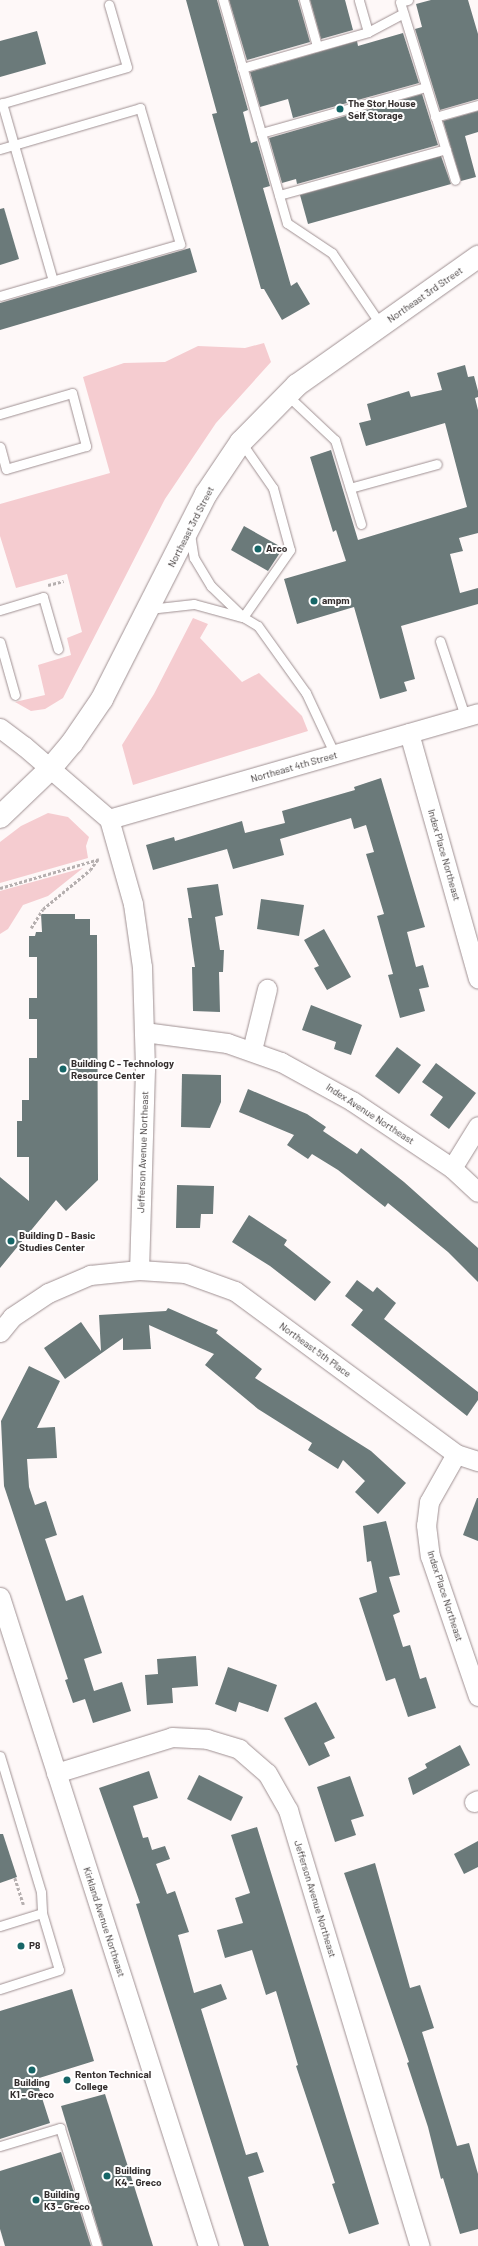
<!DOCTYPE html>
<style>
body{margin:0}
#map{position:relative;width:478px;height:2246px;overflow:hidden;background:#fef8f8;font-family:Barlow,sans-serif}
div>[style]{position:absolute}
[style*='--x']{left:calc(var(--x)*1px);top:calc(var(--y)*1px);width:calc(var(--w)*1px);rotate:calc(var(--a)*1deg)}
.green>*{inset:0;background:#f5ccd0}
.building>*{inset:0;background:#6b7a7a}
.path>*{height:2.5px;margin-top:-1.25px;transform-origin:0;background:repeating-linear-gradient(90deg,#b5afaf 0 3px,transparent 0 5px)}
.roads{filter:drop-shadow(0 0 1px #9f9092) drop-shadow(0 0 1px #9f9092)}
.lane>*{height:9px;margin:-4.5px;padding:0 4.5px;transform-origin:4.5px;border-radius:4.5px;background:#fff}
.street>*{height:19px;margin:-9.5px;padding:0 9.5px;transform-origin:9.5px;border-radius:9.5px;background:#fff}
.secondary>*{height:22px;margin:-11px;padding:0 11px;transform-origin:11px;border-radius:11px;background:#fff}
.dots>*{width:11px;height:11px;translate:-50% -50%;box-sizing:border-box;border:2px solid #fff;border-radius:50%}
span{translate:-50% -50%;white-space:nowrap;text-align:center;line-height:1.15;-webkit-text-stroke:4px #fff;paint-order:stroke}
.poi-label{font-size:10px;color:#352f2f;font-weight:700}
.left{translate:0 -50%;text-align:left}
.street-label{font-size:10px;color:#352f2f}
</style>
<div id="map">
<div class="green">
<i style="clip-path:polygon(264px 343px,271px 362px,216px 423px,165px 499px,63px 698px,45px 709px,31px 711px,15px 702px,45px 695px,38px 665px,71px 655px,67px 638px,82px 632px,67px 574px,16px 588px,0 536px,0 504px,110px 473px,83px 377px,124px 363px,165px 362px,198px 346px,245px 348px)"></i>
<i style="clip-path:polygon(193px 618px,208px 624px,200px 638px,242px 682px,259px 673px,302px 716px,308px 731px,133px 785px,122px 745px,154px 694px)"></i>
<i style="clip-path:polygon(48px 813px,68px 817px,89px 837px,86px 846px,88px 858px,0 883px,0 842px,21px 826px)"></i>
<i style="clip-path:polygon(83px 868px,48px 896px,23px 905px,8px 929px,0 934px,0 891px)"></i>
</div>
<div class="building">
<i style="clip-path:polygon(186px 0,217px 0,248px 110px,243px 112px,251px 143px,257px 141px,270px 186px,263px 188px,291px 286px,297px 282px,310px 304px,282px 320px,264px 289px,261px 289px,212px 114px,217px 113px)"></i>
<i style="clip-path:polygon(229px 0,298px 0,310px 42px,247px 60px)"></i>
<i style="clip-path:polygon(310px 0,345px 0,353px 30px,321px 39px)"></i>
<i style="clip-path:polygon(431px 0,468px 0,478px 34px,478px 99px,440px 110px,415px 29px,422px 27px,416px 4px)"></i>
<i style="clip-path:polygon(37px 31px,46px 64px,0 77px,0 41px)"></i>
<i style="clip-path:polygon(403px 33px,419px 83px,293px 118px,288px 99px,260px 107px,250px 72px,357px 41px,358px 46px)"></i>
<i style="clip-path:polygon(422px 94px,438px 145px,297px 184px,296px 179px,282px 183px,269px 138px)"></i>
<i style="clip-path:polygon(478px 111px,478px 132px,465px 136px,476px 177px,461px 181px,443px 121px)"></i>
<i style="clip-path:polygon(441px 156px,451px 184px,308px 224px,300px 195px)"></i>
<i style="clip-path:polygon(4px 208px,19px 259px,0 265px,0 209px)"></i>
<i style="clip-path:polygon(190px 248px,197px 272px,0 330px,0 303px)"></i>
<i style="clip-path:polygon(465px 365px,468px 377px,474px 376px,478px 391px,478px 397px,475px 398px,478px 410px,478px 533px,459px 538px,463px 551px,450px 554px,460px 593px,478px 588px,478px 604px,401px 626px,415px 679px,404px 682px,407px 691px,380px 699px,354px 607px,297px 624px,284px 579px,346px 561px,336px 530px,333px 532px,310px 457px,331px 450px,358px 540px,467px 507px,445px 423px,366px 446px,359px 423px,371px 420px,367px 404px,409px 391px,411px 397px,442px 390px,437px 373px)"></i>
<i style="clip-path:polygon(244px 526px,283px 548px,268px 571px,231px 550px)"></i>
<i style="clip-path:polygon(381px 778px,425px 927px,407px 932px,416px 967px,423px 965px,429px 987px,419px 989px,425px 1011px,400px 1018px,388px 975px,393px 974px,377px 916px,384px 914px,366px 854px,374px 852px,366px 825px,354px 829px,351px 818px,280px 839px,284px 855px,233px 869px,227px 849px,153px 870px,146px 845px,174px 837px,175px 841px,242px 821px,245px 833px,285px 823px,282px 811px,355px 790px,354px 787px)"></i>
<i style="clip-path:polygon(218px 884px,223px 915px,215px 917px,220px 950px,224px 950px,223px 972px,219px 972px,220px 1012px,193px 1011px,192px 967px,195px 967px,188px 918px,192px 918px,187px 888px)"></i>
<i style="clip-path:polygon(261px 899px,304px 905px,299px 936px,257px 929px)"></i>
<i style="clip-path:polygon(41px 914px,75px 914px,75px 919px,90px 919px,90px 935px,97px 935px,98px 1180px,66px 1211px,56px 1200px,0 1268px,0 1177px,29px 1201px,29px 1157px,17px 1157px,17px 1121px,22px 1121px,22px 1100px,29px 1100px,29px 1058px,37px 1058px,37px 1019px,29px 1019px,29px 998px,37px 998px,37px 957px,29px 957px,29px 936px,35px 936px,36px 932px,42px 932px)"></i>
<i style="clip-path:polygon(324px 929px,351px 977px,327px 990px,314px 968px,319px 966px,304px 940px)"></i>
<i style="clip-path:polygon(311px 1005px,362px 1025px,351px 1055px,334px 1049px,336px 1042px,302px 1030px)"></i>
<i style="clip-path:polygon(397px 1047px,421px 1065px,399px 1094px,375px 1076px)"></i>
<i style="clip-path:polygon(436px 1063px,476px 1093px,449px 1129px,430px 1115px,443px 1097px,422px 1082px)"></i>
<i style="clip-path:polygon(182px 1074px,221px 1075px,221px 1102px,210px 1128px,181px 1127px)"></i>
<i style="clip-path:polygon(248px 1089px,307px 1114px,326px 1127px,323px 1131px,357px 1154px,361px 1148px,404px 1182px,478px 1248px,478px 1282px,448px 1252px,388px 1203px,385px 1207px,338px 1170px,312px 1154px,308px 1159px,287px 1145px,294px 1135px,239px 1112px)"></i>
<i style="clip-path:polygon(177px 1185px,214px 1186px,213px 1214px,201px 1214px,200px 1228px,176px 1228px)"></i>
<i style="clip-path:polygon(249px 1215px,287px 1240px,284px 1245px,331px 1282px,315px 1301px,270px 1266px,232px 1242px)"></i>
<i style="clip-path:polygon(357px 1280px,373px 1292px,377px 1287px,396px 1303px,384px 1319px,478px 1392px,478px 1400px,467px 1416px,351px 1325px,363px 1310px,345px 1296px)"></i>
<i style="clip-path:polygon(168px 1308px,218px 1330px,216px 1333px,262px 1369px,255px 1378px,371px 1451px,406px 1483px,378px 1514px,355px 1492px,365px 1481px,343px 1460px,338px 1469px,308px 1450px,312px 1443px,258px 1409px,205px 1365px,214px 1354px,149px 1325px,151px 1349px,123px 1350px,123px 1338px,65px 1379px,44px 1348px,81px 1322px,101px 1351px,99px 1315px,166px 1311px)"></i>
<i style="clip-path:polygon(29px 1366px,60px 1381px,37px 1428px,55px 1427px,57px 1458px,27px 1459px,29px 1487px,35px 1505px,46px 1501px,57px 1535px,45px 1539px,66px 1601px,83px 1595px,102px 1653px,84px 1659px,94px 1691px,122px 1682px,131px 1711px,93px 1723px,85px 1699px,73px 1703px,65px 1680px,68px 1679px,4px 1486px,1px 1421px)"></i>
<i style="clip-path:polygon(477px 1498px,478px 1498px,478px 1541px,463px 1535px)"></i>
<i style="clip-path:polygon(386px 1521px,400px 1575px,389px 1577px,400px 1612px,393px 1615px,403px 1647px,410px 1645px,420px 1679px,426px 1677px,436px 1708px,408px 1717px,395px 1678px,386px 1681px,359px 1598px,377px 1592px,371px 1561px,367px 1562px,363px 1526px)"></i>
<i style="clip-path:polygon(196px 1656px,198px 1686px,172px 1688px,173px 1703px,147px 1705px,145px 1675px,158px 1674px,157px 1659px)"></i>
<i style="clip-path:polygon(228px 1667px,277px 1685px,268px 1712px,239px 1702px,236px 1712px,215px 1704px)"></i>
<i style="clip-path:polygon(316px 1702px,335px 1738px,324px 1743px,330px 1756px,309px 1766px,284px 1718px)"></i>
<i style="clip-path:polygon(460px 1745px,470px 1765px,413px 1795px,408px 1778px,427px 1768px,425px 1764px)"></i>
<i style="clip-path:polygon(149px 1771px,158px 1798px,133px 1806px,143px 1838px,148px 1837px,152px 1850px,165px 1846px,170px 1859px,156px 1864px,167px 1894px,175px 1891px,189px 1932px,178px 1935px,194px 1993px,221px 1984px,227px 1999px,201px 2009px,246px 2155px,257px 2152px,264px 2172px,248px 2177px,269px 2246px,244px 2246px,136px 1904px,140px 1903px,99px 1788px)"></i>
<i style="clip-path:polygon(199px 1775px,243px 1797px,231px 1821px,187px 1799px)"></i>
<i style="clip-path:polygon(350px 1776px,364px 1816px,351px 1820px,356px 1835px,335px 1842px,317px 1787px)"></i>
<i style="clip-path:polygon(257px 1827px,379px 2224px,349px 2234px,332px 2184px,335px 2183px,296px 2066px,298px 2065px,276px 1991px,266px 1995px,252px 1950px,225px 1958px,217px 1930px,243px 1923px,235px 1898px,250px 1893px,231px 1835px)"></i>
<i style="clip-path:polygon(0 1834px,3px 1834px,17px 1877px,0 1883px)"></i>
<i style="clip-path:polygon(478px 1841px,478px 1867px,464px 1874px,454px 1854px)"></i>
<i style="clip-path:polygon(375px 1863px,410px 1988px,420px 1985px,434px 2028px,422px 2032px,457px 2146px,469px 2143px,478px 2174px,478px 2229px,460px 2234px,443px 2178px,441px 2179px,428px 2127px,407px 2063px,409px 2062px,344px 1873px)"></i>
<i style="clip-path:polygon(72px 1989px,94px 2061px,36px 2079px,50px 2123px,0 2139px,0 2011px)"></i>
<i style="clip-path:polygon(105px 2094px,153px 2246px,103px 2246px,61px 2106px)"></i>
<i style="clip-path:polygon(61px 2152px,91px 2246px,5px 2246px,0 2229px,0 2171px)"></i>
</div>
<div class="path">
<i style="--x:48;--y:585;--w:16;--a:-14"></i>
<i style="--x:0;--y:888;--w:103;--a:-16.3"></i>
<i style="--x:31;--y:928;--w:22;--a:-58"></i>
<i style="--x:43;--y:909;--w:61;--a:-39.7"></i>
<i style="--x:90;--y:870;--w:14;--a:-54"></i>
<i style="--x:15;--y:1878;--w:28;--a:72"></i>
</div>
<div class="roads">
<div class="lane">
<i style="--x:223;--y:0;--w:232;--a:74"></i>
<i style="--x:287;--y:223;--w:54;--a:33.7"></i>
<i style="--x:332;--y:253;--w:87;--a:55.8"></i>
<i style="--x:304;--y:0;--w:48;--a:74.2"></i>
<i style="--x:408;--y:0;--w:8;--a:166"></i>
<i style="--x:400;--y:2;--w:186;--a:72.8"></i>
<i style="--x:368;--y:32;--w:40;--a:-28"></i>
<i style="--x:242;--y:68;--w:131;--a:-15.9"></i>
<i style="--x:368;--y:32;--w:33;--a:-106"></i>
<i style="--x:2;--y:103;--w:185;--a:74"></i>
<i style="--x:0;--y:104;--w:132;--a:-16.2"></i>
<i style="--x:127;--y:67;--w:65;--a:-106.2"></i>
<i style="--x:435;--y:117;--w:45;--a:-15.6"></i>
<i style="--x:261;--y:133;--w:171;--a:-15.6"></i>
<i style="--x:0;--y:149;--w:146;--a:-16.3"></i>
<i style="--x:140;--y:108;--w:142;--a:73.6"></i>
<i style="--x:180;--y:244;--w:187;--a:163.9"></i>
<i style="--x:279;--y:195;--w:173;--a:-15.4"></i>
<i style="--x:287;--y:395;--w:66;--a:43.2"></i>
<i style="--x:335;--y:440;--w:88;--a:72.8"></i>
<i style="--x:0;--y:414;--w:75;--a:-16.3"></i>
<i style="--x:72;--y:393;--w:55;--a:75.2"></i>
<i style="--x:86;--y:446;--w:83;--a:164"></i>
<i style="--x:6;--y:469;--w:23;--a:-105"></i>
<i style="--x:241;--y:442;--w:56;--a:55.2"></i>
<i style="--x:273;--y:488;--w:64;--a:74.7"></i>
<i style="--x:290;--y:550;--w:82;--a:125"></i>
<i style="--x:350;--y:488;--w:90;--a:-15.4"></i>
<i style="--x:190;--y:534;--w:24;--a:81"></i>
<i style="--x:194;--y:558;--w:33;--a:59"></i>
<i style="--x:211;--y:586;--w:45;--a:44.1"></i>
<i style="--x:243;--y:617;--w:17;--a:31"></i>
<i style="--x:258;--y:626;--w:82;--a:54.4"></i>
<i style="--x:306;--y:693;--w:68;--a:64.9"></i>
<i style="--x:149;--y:609;--w:45;--a:-6.3"></i>
<i style="--x:194;--y:604;--w:50;--a:15.2"></i>
<i style="--x:0;--y:610;--w:45;--a:-16.8"></i>
<i style="--x:43;--y:597;--w:54;--a:73.9"></i>
<i style="--x:440;--y:641;--w:79;--a:71.6"></i>
<i style="--x:0;--y:642;--w:55;--a:74.2"></i>
<i style="--x:0;--y:1756;--w:142;--a:73.2"></i>
<i style="--x:41;--y:1892;--w:21;--a:87"></i>
<i style="--x:0;--y:1926;--w:44;--a:-17.2"></i>
<i style="--x:42;--y:1913;--w:59;--a:73.4"></i>
<i style="--x:59;--y:1970;--w:62;--a:162.1"></i>
<i style="--x:0;--y:2146;--w:63;--a:-16.7"></i>
<i style="--x:60;--y:2128;--w:124;--a:72.6"></i>
</div>
<div class="street">
<i style="--x:0;--y:728;--w:30;--a:37"></i>
<i style="--x:24;--y:746;--w:112;--a:40.7"></i>
<i style="--x:109;--y:819;--w:88;--a:74.2"></i>
<i style="--x:133;--y:904;--w:64;--a:81.9"></i>
<i style="--x:142;--y:967;--w:102;--a:88.3"></i>
<i style="--x:145;--y:1069;--w:201;--a:91.7"></i>
<i style="--x:409;--y:733;--w:255;--a:74.3"></i>
<i style="--x:109;--y:819;--w:384;--a:-16"></i>
<i style="--x:144;--y:1032;--w:84;--a:7.5"></i>
<i style="--x:227;--y:1043;--w:57;--a:19.4"></i>
<i style="--x:281;--y:1062;--w:81;--a:28.8"></i>
<i style="--x:352;--y:1101;--w:120;--a:33.8"></i>
<i style="--x:452;--y:1168;--w:35;--a:43"></i>
<i style="--x:252;--y:1050;--w:63;--a:-76.2"></i>
<i style="--x:452;--y:1168;--w:49;--a:-58.2"></i>
<i style="--x:0;--y:1332;--w:19;--a:-51"></i>
<i style="--x:12;--y:1317;--w:43;--a:-33.7"></i>
<i style="--x:48;--y:1293;--w:46;--a:-23.2"></i>
<i style="--x:90;--y:1275;--w:49;--a:-5.8"></i>
<i style="--x:139;--y:1270;--w:46;--a:3.7"></i>
<i style="--x:185;--y:1273;--w:53;--a:19.8"></i>
<i style="--x:235;--y:1291;--w:275;--a:36.4"></i>
<i style="--x:456;--y:1454;--w:23;--a:18"></i>
<i style="--x:456;--y:1454;--w:55;--a:119.4"></i>
<i style="--x:429;--y:1502;--w:23;--a:97"></i>
<i style="--x:426;--y:1525;--w:31;--a:83"></i>
<i style="--x:430;--y:1556;--w:148;--a:71.1"></i>
<i style="--x:0;--y:1597;--w:682;--a:72.23"></i>
<i style="--x:56;--y:1773;--w:121;--a:-17.2"></i>
<i style="--x:172;--y:1737;--w:35;--a:3"></i>
<i style="--x:207;--y:1739;--w:34;--a:17"></i>
<i style="--x:239;--y:1749;--w:37;--a:41"></i>
<i style="--x:267;--y:1773;--w:43;--a:60.4"></i>
<i style="--x:288;--y:1810;--w:456;--a:73.2"></i>
<i style="--x:474;--y:1802;--w:4;--a:-27"></i>
</div>
<div class="secondary">
<i style="--x:0;--y:817;--w:69;--a:-43.8"></i>
<i style="--x:50;--y:769;--w:34;--a:-50"></i>
<i style="--x:72;--y:743;--w:53;--a:-55.7"></i>
<i style="--x:102;--y:699;--w:230;--a:-63.1"></i>
<i style="--x:206;--y:494;--w:63;--a:-56.1"></i>
<i style="--x:241;--y:442;--w:80;--a:-45.5"></i>
<i style="--x:297;--y:385;--w:222;--a:-35.3"></i>
</div>
</div>
<div class="dots">
<i style="left:340px;top:109px;background:#176667"></i>
<i style="left:258px;top:549px;background:#176667"></i>
<i style="left:314px;top:601px;background:#176667"></i>
<i style="left:63px;top:1069px;background:#176667"></i>
<i style="left:11px;top:1241px;background:#176667"></i>
<i style="left:21px;top:1946px;background:#176667"></i>
<i style="left:32px;top:2070px;background:#176667"></i>
<i style="left:67px;top:2080px;background:#176667"></i>
<i style="left:107px;top:2176px;background:#176667"></i>
<i style="left:36px;top:2200px;background:#176667"></i>
</div>
<div class="poi-label">
<span class="left" style="left:348px;top:109px">The Stor House<br>Self Storage</span>
<span class="left" style="left:266px;top:549px">Arco</span>
<span class="left" style="left:322px;top:601px">ampm</span>
<span class="left" style="left:71px;top:1069px">Building C - Technology<br>Resource Center</span>
<span class="left" style="left:19px;top:1241px">Building D - Basic<br>Studies Center</span>
<span class="left" style="left:29px;top:1946px">P8</span>
<span class="left" style="left:75px;top:2080px">Renton Technical<br>College</span>
<span style="left:32px;top:2088px">Building<br>K1 - Greco</span>
<span class="left" style="left:115px;top:2176px">Building<br>K4 - Greco</span>
<span class="left" style="left:44px;top:2200px">Building<br>K3 - Greco</span>
</div>
<div class="street-label">
<span style="left:425px;top:295px;rotate:-35deg">Northeast 3rd Street</span>
<span style="left:191px;top:527px;rotate:-63deg">Northeast 3rd Street</span>
<span style="left:294px;top:767px;rotate:-16deg">Northeast 4th Street</span>
<span style="left:444px;top:855px;rotate:74deg">Index Place Northeast</span>
<span style="left:370px;top:1114px;rotate:33deg">Index Avenue Northeast</span>
<span style="left:143px;top:1152px;rotate:-88deg">Jefferson Avenue Northeast</span>
<span style="left:315px;top:1350px;rotate:36deg">Northeast 5th Place</span>
<span style="left:445px;top:1596px;rotate:72deg">Index Place Northeast</span>
<span style="left:315px;top:1899px;rotate:73deg">Jefferson Avenue Northeast</span>
<span style="left:104px;top:1922px;rotate:72deg">Kirkland Avenue Northeast</span>
</div>
</div>
